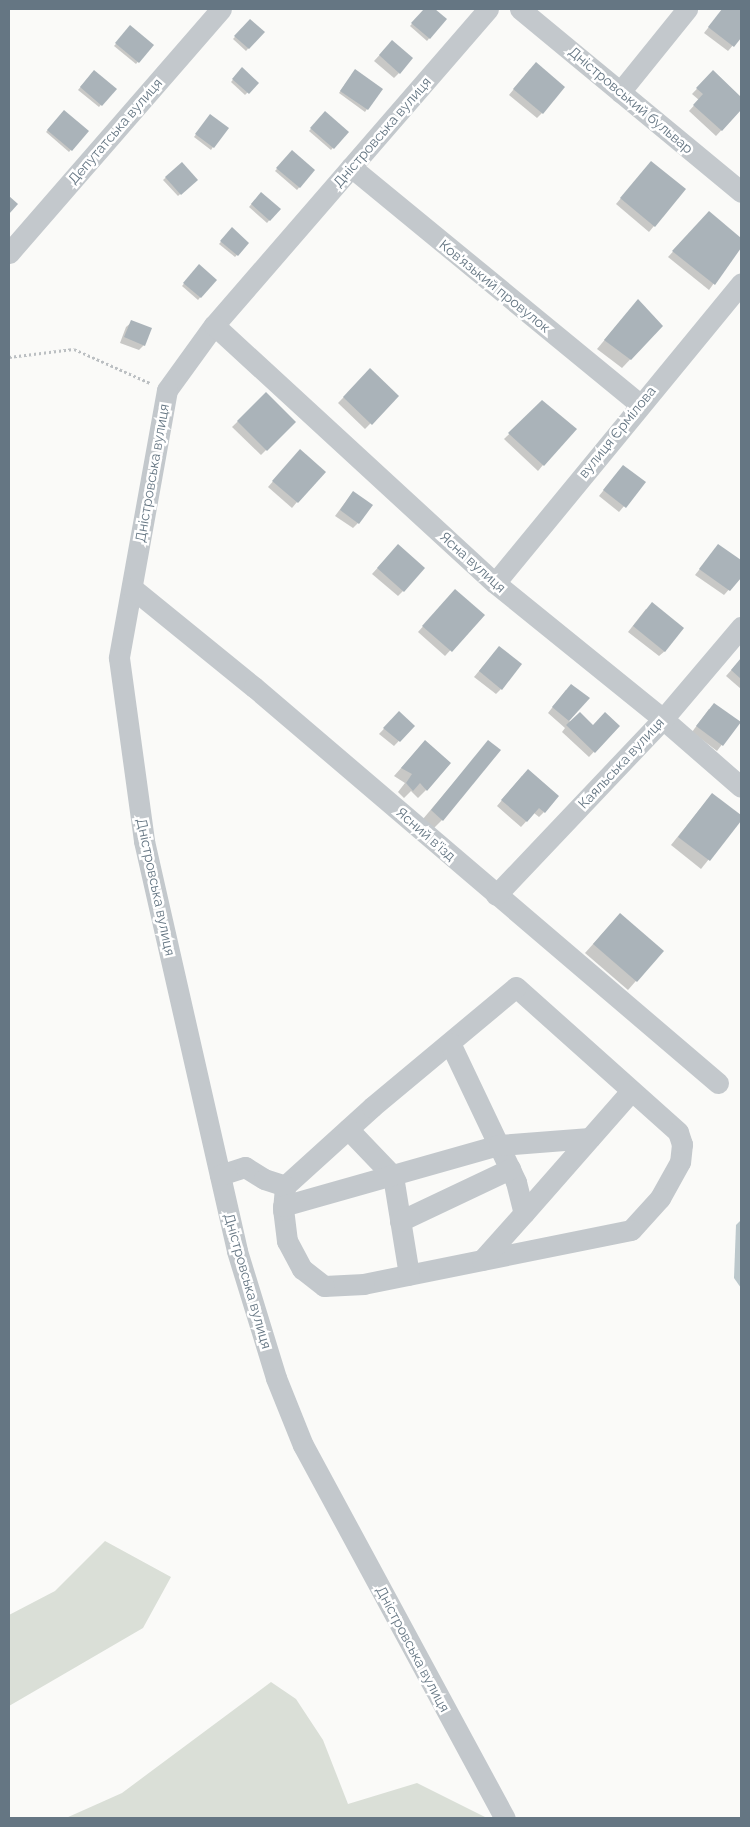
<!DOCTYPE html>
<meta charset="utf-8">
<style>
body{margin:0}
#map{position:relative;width:750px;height:1827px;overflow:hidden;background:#fafaf8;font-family:Raleway,sans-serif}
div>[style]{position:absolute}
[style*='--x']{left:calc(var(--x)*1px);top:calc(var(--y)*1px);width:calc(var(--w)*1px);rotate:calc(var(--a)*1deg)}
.green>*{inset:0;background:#dadfd7}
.water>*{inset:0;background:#bbc7cb}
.shadow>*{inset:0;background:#0003}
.building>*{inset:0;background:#aab3b9}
.path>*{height:3px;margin-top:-1.5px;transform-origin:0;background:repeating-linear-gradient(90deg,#bbbfc2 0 2.5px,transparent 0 5px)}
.minor>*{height:21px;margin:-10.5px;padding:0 10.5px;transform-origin:10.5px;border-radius:10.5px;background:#c3c8cc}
span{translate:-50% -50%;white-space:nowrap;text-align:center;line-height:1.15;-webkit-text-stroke:5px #fff;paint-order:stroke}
.street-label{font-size:14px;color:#657683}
.frame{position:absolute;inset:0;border:10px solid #657683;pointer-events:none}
</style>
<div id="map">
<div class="green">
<i style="clip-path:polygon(105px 1541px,171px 1577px,143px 1628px,9px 1706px,9px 1615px,55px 1591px)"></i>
<i style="clip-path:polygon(271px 1682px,296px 1699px,323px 1740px,348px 1804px,417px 1783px,487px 1818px,66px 1818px,122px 1793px)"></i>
</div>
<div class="water">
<i style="clip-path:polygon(741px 1220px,741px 1288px,734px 1278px,736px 1225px)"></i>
</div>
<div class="shadow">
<i style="clip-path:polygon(425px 9px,433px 9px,445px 19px,427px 41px,410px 26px)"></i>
<i style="clip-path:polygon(723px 9px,741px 9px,741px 36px,728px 51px,704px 33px)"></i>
<i style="clip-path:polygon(250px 21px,263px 32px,246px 51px,233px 39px)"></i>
<i style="clip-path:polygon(131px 27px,152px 45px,136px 64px,114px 46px)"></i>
<i style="clip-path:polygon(387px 47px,399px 73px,394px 78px,374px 61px)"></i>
<i style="clip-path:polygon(242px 69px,257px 83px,245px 95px,231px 82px)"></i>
<i style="clip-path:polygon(530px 69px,542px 113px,537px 118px,509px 95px)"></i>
<i style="clip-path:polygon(94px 71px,115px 89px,99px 107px,78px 90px)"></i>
<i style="clip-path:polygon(713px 72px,741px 98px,741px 109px,716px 136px,689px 111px,699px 100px,692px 94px)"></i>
<i style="clip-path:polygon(353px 73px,367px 109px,365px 112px,339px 93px)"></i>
<i style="clip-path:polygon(64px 111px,87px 131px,69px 152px,46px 132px)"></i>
<i style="clip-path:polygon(325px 113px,347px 132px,331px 150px,309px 131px)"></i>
<i style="clip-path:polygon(208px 118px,213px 147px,211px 150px,194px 137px)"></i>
<i style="clip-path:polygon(292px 152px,314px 170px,297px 190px,275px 171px)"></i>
<i style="clip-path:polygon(182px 163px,196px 180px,178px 196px,163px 180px)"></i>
<i style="clip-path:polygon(646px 168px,684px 190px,649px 232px,616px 204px)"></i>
<i style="clip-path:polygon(261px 193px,279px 209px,267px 223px,249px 207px)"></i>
<i style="clip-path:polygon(709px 213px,741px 240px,741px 246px,709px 290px,668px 257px)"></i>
<i style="clip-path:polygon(232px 229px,248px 243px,235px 257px,219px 244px)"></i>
<i style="clip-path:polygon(199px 266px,215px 280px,198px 300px,182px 286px)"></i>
<i style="clip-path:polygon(638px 300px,662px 326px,622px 368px,597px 349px)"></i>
<i style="clip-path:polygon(132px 322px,144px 345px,139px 350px,120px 343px,126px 327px)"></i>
<i style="clip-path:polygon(370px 370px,397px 396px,365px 429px,338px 403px)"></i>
<i style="clip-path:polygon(266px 394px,294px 422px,261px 455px,232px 427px)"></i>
<i style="clip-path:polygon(542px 402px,543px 465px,538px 471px,504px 439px)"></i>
<i style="clip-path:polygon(295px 456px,297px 502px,292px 508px,268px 487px)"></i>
<i style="clip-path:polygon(618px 472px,644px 483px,619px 512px,599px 496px)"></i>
<i style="clip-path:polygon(353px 492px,358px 523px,353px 528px,335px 516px)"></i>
<i style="clip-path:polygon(718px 546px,741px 561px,741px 576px,724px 595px,695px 575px)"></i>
<i style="clip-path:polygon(393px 551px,403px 591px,398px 596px,372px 574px)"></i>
<i style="clip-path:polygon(450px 596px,483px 615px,445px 656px,418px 632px)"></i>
<i style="clip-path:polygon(646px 609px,665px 651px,659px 656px,628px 632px)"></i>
<i style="clip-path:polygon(494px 653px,501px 689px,496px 694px,474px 677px)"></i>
<i style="clip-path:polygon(741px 659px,741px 689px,726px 676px)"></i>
<i style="clip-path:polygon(566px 690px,588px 698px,569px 721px,571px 722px,593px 727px,618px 726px,589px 757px,562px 732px,565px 728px,548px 713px)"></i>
<i style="clip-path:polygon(709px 709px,739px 722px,717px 751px,692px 732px)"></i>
<i style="clip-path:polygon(399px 713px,413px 726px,394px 746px,379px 734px)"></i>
<i style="clip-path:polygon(488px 742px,442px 820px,434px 828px,423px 819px)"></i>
<i style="clip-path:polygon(417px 750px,426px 790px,418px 798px,411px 791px,404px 798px,398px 792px,405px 783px,394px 776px)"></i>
<i style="clip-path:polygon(522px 776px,544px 812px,539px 817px,534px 813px,521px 827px,497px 806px)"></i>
<i style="clip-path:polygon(712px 794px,741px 819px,701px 869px,671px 845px)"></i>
<i style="clip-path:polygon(612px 923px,662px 951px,628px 990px,585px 953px)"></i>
</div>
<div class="building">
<i style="clip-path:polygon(424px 9px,435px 9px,447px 19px,430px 39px,411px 23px)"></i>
<i style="clip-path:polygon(722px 9px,741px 9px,741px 38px,734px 47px,708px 27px)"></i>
<i style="clip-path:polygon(250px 19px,265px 32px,249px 49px,234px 36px)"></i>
<i style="clip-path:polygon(130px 25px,154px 45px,139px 63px,115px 43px)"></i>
<i style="clip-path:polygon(392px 40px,413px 58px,400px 74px,379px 55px)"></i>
<i style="clip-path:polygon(536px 62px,565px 87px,543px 114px,513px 89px)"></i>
<i style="clip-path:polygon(242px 67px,259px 83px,249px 94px,232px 79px)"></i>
<i style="clip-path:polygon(355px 69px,383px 89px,368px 110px,340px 91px)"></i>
<i style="clip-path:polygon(94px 70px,117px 89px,102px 106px,80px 87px)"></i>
<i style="clip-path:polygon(713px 70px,741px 97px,741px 110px,722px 131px,693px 105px,703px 94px,696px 88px)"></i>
<i style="clip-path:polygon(64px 110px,89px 131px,72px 151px,47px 130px)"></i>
<i style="clip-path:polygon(325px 111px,349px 132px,334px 149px,310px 128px)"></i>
<i style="clip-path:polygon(210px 114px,229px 128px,214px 148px,195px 134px)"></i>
<i style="clip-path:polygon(292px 150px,315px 170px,300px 188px,276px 168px)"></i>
<i style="clip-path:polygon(651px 161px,686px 189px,655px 227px,620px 198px)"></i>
<i style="clip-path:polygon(182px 162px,198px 180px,181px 195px,165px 177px)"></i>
<i style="clip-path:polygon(261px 192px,281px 209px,270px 221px,251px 204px)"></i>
<i style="clip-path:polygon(9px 196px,18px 204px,9px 214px)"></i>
<i style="clip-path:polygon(709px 211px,741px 238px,741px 248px,715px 285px,672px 251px)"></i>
<i style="clip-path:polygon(232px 227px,249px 243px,238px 256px,220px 241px)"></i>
<i style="clip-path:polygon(199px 264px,217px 280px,201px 298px,183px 283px)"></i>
<i style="clip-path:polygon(638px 299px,663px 326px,631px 360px,604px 340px)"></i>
<i style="clip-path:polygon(131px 320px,152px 328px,145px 346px,124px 337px)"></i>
<i style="clip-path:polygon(370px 368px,399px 396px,372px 425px,343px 397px)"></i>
<i style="clip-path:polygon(266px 392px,296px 422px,267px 451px,237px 421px)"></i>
<i style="clip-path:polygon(542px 400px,577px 429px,544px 466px,508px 433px)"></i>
<i style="clip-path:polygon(300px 449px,326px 472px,298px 503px,272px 481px)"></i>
<i style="clip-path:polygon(623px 465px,646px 482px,626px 508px,603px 490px)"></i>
<i style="clip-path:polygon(353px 491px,373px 505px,359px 524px,340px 510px)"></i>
<i style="clip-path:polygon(398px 544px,425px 568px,404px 592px,377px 568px)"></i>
<i style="clip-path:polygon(718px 544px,741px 560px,741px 578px,730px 591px,699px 569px)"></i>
<i style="clip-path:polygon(455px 589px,485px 615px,452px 652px,422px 626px)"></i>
<i style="clip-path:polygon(652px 602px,684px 628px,665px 652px,633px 626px)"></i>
<i style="clip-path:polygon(499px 646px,522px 664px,502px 690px,479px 671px)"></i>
<i style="clip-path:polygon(741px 658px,741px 679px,731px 670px)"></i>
<i style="clip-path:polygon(571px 684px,590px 698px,569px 721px,552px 707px)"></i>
<i style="clip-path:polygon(714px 703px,741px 722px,723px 746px,696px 726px)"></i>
<i style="clip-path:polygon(399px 711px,415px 726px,400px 742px,383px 728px)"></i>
<i style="clip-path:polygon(580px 712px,593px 725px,605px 712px,620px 726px,595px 753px,566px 725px)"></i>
<i style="clip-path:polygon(425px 740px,451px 763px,427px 791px,420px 783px,413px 791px,406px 783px,412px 774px,401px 768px)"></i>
<i style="clip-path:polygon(488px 740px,501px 750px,443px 821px,431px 810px)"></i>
<i style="clip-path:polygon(528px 769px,559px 796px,545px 813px,539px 808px,527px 822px,501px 800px)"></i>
<i style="clip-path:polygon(712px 793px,741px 815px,741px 821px,710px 861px,678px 837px)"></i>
<i style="clip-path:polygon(620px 913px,664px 951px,637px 982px,593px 944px)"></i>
</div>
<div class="path">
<i style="--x:9;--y:357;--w:65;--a:-7"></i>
<i style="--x:74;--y:349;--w:83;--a:24.1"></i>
</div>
<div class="minor">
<i style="--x:488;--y:9;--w:418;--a:130.9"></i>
<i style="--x:214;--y:325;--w:80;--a:125.9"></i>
<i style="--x:167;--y:390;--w:272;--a:100.2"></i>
<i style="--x:119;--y:658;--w:185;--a:82.2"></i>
<i style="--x:144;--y:841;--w:420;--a:77.2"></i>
<i style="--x:237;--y:1251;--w:133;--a:72.9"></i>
<i style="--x:276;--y:1378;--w:72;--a:68.1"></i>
<i style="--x:303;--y:1445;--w:424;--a:61.6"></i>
<i style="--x:520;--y:9;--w:287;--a:39.6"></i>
<i style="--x:620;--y:92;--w:107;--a:-51.1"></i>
<i style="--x:351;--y:167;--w:374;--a:39.4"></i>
<i style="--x:9;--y:253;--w:323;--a:-49"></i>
<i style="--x:214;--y:325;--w:381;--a:42.6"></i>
<i style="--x:495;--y:583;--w:216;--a:39"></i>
<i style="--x:663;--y:719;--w:103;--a:41.1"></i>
<i style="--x:495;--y:583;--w:388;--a:-50.6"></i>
<i style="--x:132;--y:588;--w:157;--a:39.1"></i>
<i style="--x:254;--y:687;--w:610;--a:40.48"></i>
<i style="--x:496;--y:895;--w:243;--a:-46.5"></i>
<i style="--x:663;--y:719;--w:121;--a:-49.7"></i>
<i style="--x:516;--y:987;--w:217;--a:41.8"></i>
<i style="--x:678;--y:1132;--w:13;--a:72"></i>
<i style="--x:682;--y:1144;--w:18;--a:96"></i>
<i style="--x:680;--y:1162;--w:41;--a:119.1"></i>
<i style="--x:660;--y:1198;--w:43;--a:132.2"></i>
<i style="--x:631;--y:1230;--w:272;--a:168.6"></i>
<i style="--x:364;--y:1284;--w:40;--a:177.1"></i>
<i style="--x:324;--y:1286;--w:28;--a:-142"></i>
<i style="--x:302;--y:1269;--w:32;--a:-118"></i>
<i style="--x:287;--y:1241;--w:31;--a:-97"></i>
<i style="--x:283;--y:1210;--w:24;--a:-85"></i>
<i style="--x:285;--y:1186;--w:118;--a:-42.2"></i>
<i style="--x:372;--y:1107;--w:187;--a:-39.8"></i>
<i style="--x:450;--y:1043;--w:154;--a:64.6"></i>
<i style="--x:516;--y:1182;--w:32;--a:76"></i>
<i style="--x:524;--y:1213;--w:63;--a:131.8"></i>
<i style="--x:348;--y:1129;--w:65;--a:46.2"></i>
<i style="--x:393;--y:1176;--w:100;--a:80.8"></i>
<i style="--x:220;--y:1175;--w:26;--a:-18"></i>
<i style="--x:245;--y:1167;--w:22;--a:32"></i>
<i style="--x:264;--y:1179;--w:22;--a:18"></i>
<i style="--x:283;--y:1206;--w:224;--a:-15.8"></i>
<i style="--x:499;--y:1145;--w:91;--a:-4.4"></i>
<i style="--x:524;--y:1213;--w:162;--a:-48.7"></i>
<i style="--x:400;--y:1221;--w:122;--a:-25.3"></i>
</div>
<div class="street-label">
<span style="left:631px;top:100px;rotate:40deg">Дністровський бульвар</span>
<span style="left:115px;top:131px;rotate:-49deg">Депутатська вулиця</span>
<span style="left:382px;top:132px;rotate:-49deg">Дністровська вулиця</span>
<span style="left:495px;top:286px;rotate:39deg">Ков'язький провулок</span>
<span style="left:617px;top:432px;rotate:-51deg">вулиця Єрмілова</span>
<span style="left:152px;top:473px;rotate:-80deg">Дністровська вулиця</span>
<span style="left:473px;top:562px;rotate:42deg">Ясна вулиця</span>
<span style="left:621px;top:763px;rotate:-47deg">Каяльська вулиця</span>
<span style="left:426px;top:834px;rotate:41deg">Ясний в'їзд</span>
<span style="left:156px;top:887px;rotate:78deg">Дністровська вулиця</span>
<span style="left:248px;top:1281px;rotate:74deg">Дністровська вулиця</span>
<span style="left:413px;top:1649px;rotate:62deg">Дністровська вулиця</span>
</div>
<div class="frame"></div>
</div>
